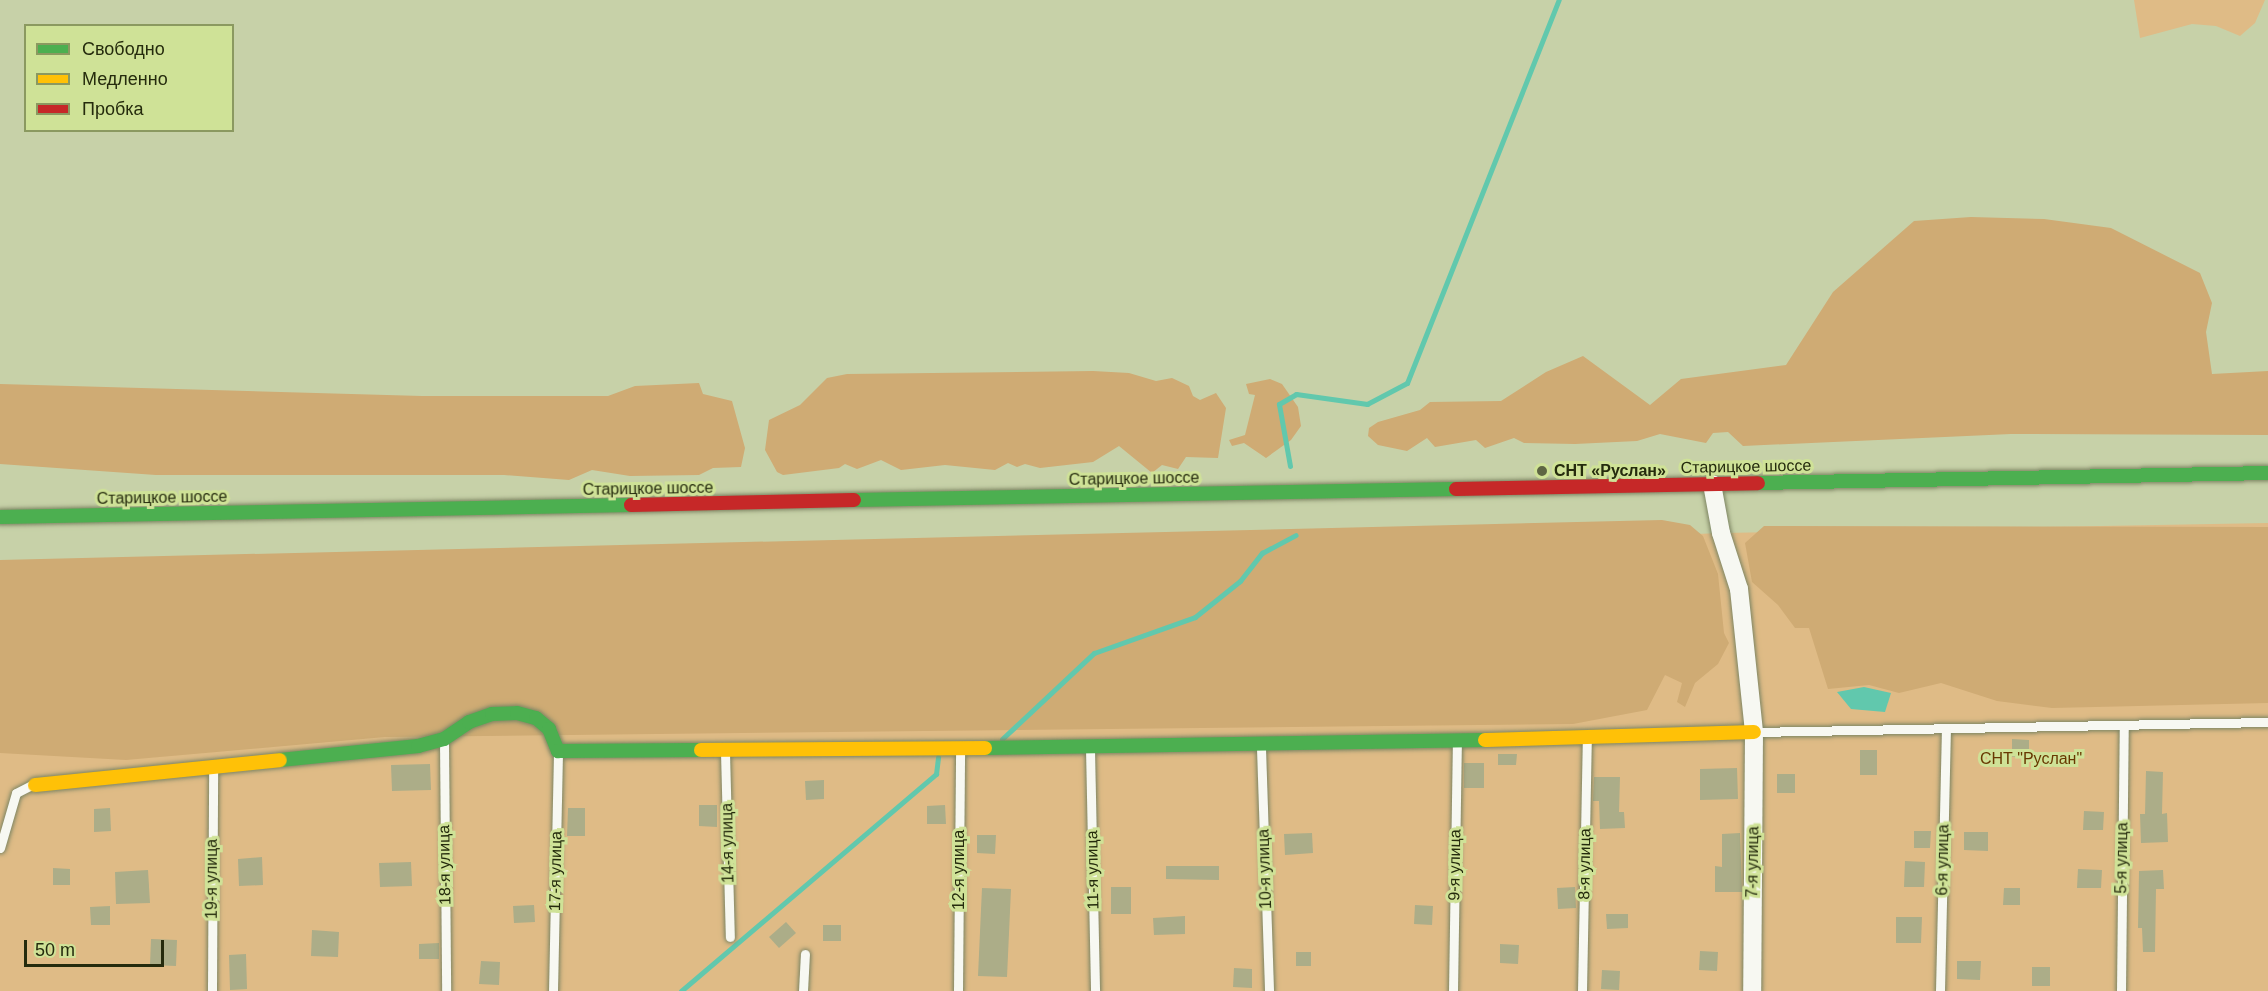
<!DOCTYPE html>
<meta charset="utf-8">
<style>
body{margin:0}
#map{position:relative;width:2268px;height:991px;overflow:hidden;background:#c7d1a8;font-family:Arial,sans-serif}
div>[style]{position:absolute}
[style*='--x']{left:calc(var(--x)*1px);top:calc(var(--y)*1px);width:calc(var(--w)*1px);rotate:calc(var(--a)*1deg)}
.green>*{inset:0;background:#dfbb86}
.forest>*{inset:0;background:#cfab74}
.water>*{inset:0;background:#61c8ad}
.stream>*{height:5px;margin:-2.5px;padding:0 2.5px;transform-origin:2.5px;border-radius:2.5px;background:#61c8ad}
.building>*{inset:0;background:#acad88}
.roads{filter:drop-shadow(0 0 2px #7d8563) drop-shadow(0 0 2px #7d8563)}
.lane>*{height:9px;margin:-4.5px;padding:0 4.5px;transform-origin:4.5px;border-radius:4.5px;background:#f7f8f2}
.street>*{height:18px;margin:-9px;padding:0 9px;transform-origin:9px;border-radius:9px;background:#f7f8f2}
.fast>*{height:14px;margin:-7px;padding:0 7px;transform-origin:7px;border-radius:7px;background:#4caf50}
.slow>*{height:14px;margin:-7px;padding:0 7px;transform-origin:7px;border-radius:7px;background:#ffc107}
.jam>*{height:14px;margin:-7px;padding:0 7px;transform-origin:7px;border-radius:7px;background:#c62828}
.dots>*{width:16px;height:16px;translate:-50% -50%;box-sizing:border-box;border:3px solid #cfe297;border-radius:50%}
span{translate:-50% -50%;white-space:nowrap;text-align:center;line-height:1.15;-webkit-text-stroke:6px #cfe297;paint-order:stroke}
.street-label{font-size:16px;color:#252b0d}
.poi-label{font-size:16px;color:#252b0d;font-weight:700}
.left{translate:0 -50%;text-align:left}
.park-label{font-size:16px;color:#683801}
.legend{position:absolute;left:24px;top:24px;width:210px;height:108px;box-sizing:border-box;background:#cfe297;border:2px solid #8b9960;margin:0;padding:8px 10px;list-style:none;font-size:18px;color:#252b0d}
.legend li{display:flex;align-items:center;gap:12px;height:30px}
.legend b{width:30px;border:2px solid #8b9960}
.scale{position:absolute;left:24px;top:940px;width:140px;height:27px;box-sizing:border-box;border:3px solid #252b0d;border-top:0;padding-left:8px;font-size:18px;line-height:21px;white-space:nowrap;color:#252b0d;-webkit-text-stroke:4px #cfe297;paint-order:stroke}
</style>
<div id="map">
<div class="green">
<i style="clip-path:polygon(2134px 0,2265px 0,2255px 23px,2240px 36px,2216px 26px,2192px 24px,2140px 38px)"></i>
<i style="clip-path:polygon(2268px 523px,2268px 991px,0 991px,0 603px,1721px 533px)"></i>
</div>
<div class="forest">
<i style="clip-path:polygon(1971px 217px,2044px 219px,2111px 228px,2200px 273px,2212px 303px,2206px 332px,2212px 374px,2268px 371px,2268px 435px,2011px 434px,1743px 446px,1728px 432px,1713px 433px,1706px 443px,1660px 434px,1637px 441px,1575px 444px,1524px 443px,1514px 438px,1485px 448px,1476px 440px,1435px 447px,1427px 438px,1407px 451px,1378px 445px,1368px 436px,1369px 428px,1378px 422px,1420px 410px,1430px 402px,1501px 401px,1546px 372px,1583px 356px,1650px 405px,1681px 379px,1786px 365px,1833px 292px,1914px 221px)"></i>
<i style="clip-path:polygon(1093px 371px,1129px 373px,1156px 381px,1172px 378px,1189px 386px,1193px 396px,1200px 400px,1216px 393px,1226px 408px,1218px 458px,1186px 457px,1178px 469px,1162px 465px,1152px 473px,1119px 446px,1093px 462px,1040px 468px,1025px 464px,1017px 467px,1008px 463px,995px 470px,945px 465px,901px 470px,881px 460px,857px 469px,845px 464px,839px 468px,783px 475px,777px 472px,765px 450px,769px 420px,800px 405px,827px 378px,847px 374px)"></i>
<i style="clip-path:polygon(1270px 379px,1282px 384px,1298px 407px,1301px 426px,1291px 440px,1266px 458px,1244px 443px,1232px 446px,1229px 440px,1245px 435px,1255px 395px,1249px 394px,1246px 384px)"></i>
<i style="clip-path:polygon(699px 383px,703px 394px,732px 401px,745px 448px,741px 467px,713px 468px,699px 475px,630px 476px,592px 470px,569px 480px,504px 475px,156px 475px,0 464px,0 384px,422px 396px,608px 396px,635px 386px)"></i>
<i style="clip-path:polygon(1662px 520px,1690px 525px,1703px 536px,1718px 574px,1724px 633px,1729px 643px,1718px 664px,1695px 683px,1685px 707px,1677px 702px,1682px 683px,1665px 675px,1647px 710px,1573px 724px,385px 737px,126px 760px,0 753px,0 560px)"></i>
<i style="clip-path:polygon(1764px 526px,2268px 527px,2268px 703px,2052px 708px,1997px 701px,1941px 683px,1899px 693px,1869px 685px,1828px 689px,1809px 628px,1795px 628px,1778px 605px,1752px 582px,1745px 543px)"></i>
</div>
<div class="water">
<i style="clip-path:polygon(1864px 687px,1891px 693px,1885px 712px,1851px 709px,1837px 692px)"></i>
</div>
<div class="stream">
<i style="--x:1290;--y:466;--w:63;--a:-100.1"></i>
<i style="--x:1279;--y:404;--w:20;--a:-30"></i>
<i style="--x:1296;--y:394;--w:72;--a:8"></i>
<i style="--x:1367;--y:404;--w:45;--a:-27.7"></i>
<i style="--x:1407;--y:383;--w:412;--a:-68.4"></i>
<i style="--x:1002;--y:739;--w:126;--a:-43.1"></i>
<i style="--x:1094;--y:653;--w:107;--a:-19.6"></i>
<i style="--x:1195;--y:617;--w:58;--a:-38.7"></i>
<i style="--x:1240;--y:581;--w:36;--a:-52"></i>
<i style="--x:1262;--y:553;--w:38;--a:-28"></i>
<i style="--x:681;--y:991;--w:335;--a:-40.4"></i>
<i style="--x:936;--y:774;--w:17;--a:-83"></i>
</div>
<div class="building">
<i style="clip-path:polygon(2012px 739px,2029px 740px,2029px 757px,2012px 757px)"></i>
<i style="clip-path:polygon(1860px 750px,1877px 750px,1877px 775px,1860px 775px)"></i>
<i style="clip-path:polygon(1498px 754px,1517px 754px,1516px 765px,1498px 765px)"></i>
<i style="clip-path:polygon(1464px 763px,1484px 763px,1484px 788px,1464px 788px)"></i>
<i style="clip-path:polygon(430px 764px,431px 790px,392px 791px,391px 765px)"></i>
<i style="clip-path:polygon(1737px 768px,1738px 799px,1700px 800px,1700px 769px)"></i>
<i style="clip-path:polygon(2146px 771px,2163px 772px,2162px 814px,2167px 813px,2168px 842px,2141px 843px,2140px 814px,2145px 814px)"></i>
<i style="clip-path:polygon(1777px 774px,1795px 774px,1795px 793px,1777px 793px)"></i>
<i style="clip-path:polygon(1594px 777px,1620px 777px,1619px 812px,1624px 812px,1625px 828px,1600px 829px,1599px 801px,1593px 801px)"></i>
<i style="clip-path:polygon(824px 780px,824px 799px,806px 800px,805px 781px)"></i>
<i style="clip-path:polygon(699px 805px,717px 805px,717px 827px,699px 826px)"></i>
<i style="clip-path:polygon(945px 805px,946px 824px,927px 824px,927px 806px)"></i>
<i style="clip-path:polygon(110px 808px,111px 831px,94px 832px,94px 809px)"></i>
<i style="clip-path:polygon(568px 808px,585px 808px,585px 836px,567px 836px)"></i>
<i style="clip-path:polygon(2084px 811px,2104px 812px,2103px 830px,2083px 830px)"></i>
<i style="clip-path:polygon(1914px 831px,1931px 831px,1930px 848px,1914px 848px)"></i>
<i style="clip-path:polygon(1964px 832px,1988px 832px,1988px 851px,1964px 850px)"></i>
<i style="clip-path:polygon(1312px 833px,1313px 853px,1285px 855px,1284px 834px)"></i>
<i style="clip-path:polygon(1740px 833px,1742px 892px,1715px 892px,1715px 866px,1722px 867px,1722px 834px)"></i>
<i style="clip-path:polygon(977px 835px,996px 835px,995px 854px,977px 853px)"></i>
<i style="clip-path:polygon(262px 857px,263px 885px,239px 886px,238px 859px)"></i>
<i style="clip-path:polygon(1905px 861px,1925px 862px,1924px 887px,1904px 887px)"></i>
<i style="clip-path:polygon(411px 862px,412px 886px,380px 887px,379px 863px)"></i>
<i style="clip-path:polygon(1166px 866px,1219px 866px,1219px 880px,1166px 879px)"></i>
<i style="clip-path:polygon(53px 868px,70px 869px,70px 885px,53px 885px)"></i>
<i style="clip-path:polygon(2078px 869px,2102px 870px,2101px 888px,2077px 888px)"></i>
<i style="clip-path:polygon(148px 870px,150px 903px,116px 904px,115px 872px)"></i>
<i style="clip-path:polygon(2163px 870px,2164px 889px,2156px 889px,2155px 952px,2143px 952px,2142px 928px,2138px 928px,2139px 871px)"></i>
<i style="clip-path:polygon(1111px 887px,1131px 887px,1131px 914px,1111px 914px)"></i>
<i style="clip-path:polygon(1575px 887px,1576px 908px,1558px 909px,1557px 888px)"></i>
<i style="clip-path:polygon(982px 888px,1011px 889px,1007px 977px,978px 976px)"></i>
<i style="clip-path:polygon(2004px 888px,2020px 888px,2020px 905px,2003px 905px)"></i>
<i style="clip-path:polygon(534px 905px,535px 922px,514px 923px,513px 906px)"></i>
<i style="clip-path:polygon(1415px 905px,1433px 906px,1432px 925px,1414px 924px)"></i>
<i style="clip-path:polygon(110px 906px,110px 925px,91px 925px,90px 907px)"></i>
<i style="clip-path:polygon(1606px 914px,1628px 914px,1628px 928px,1607px 929px)"></i>
<i style="clip-path:polygon(1185px 916px,1185px 934px,1154px 935px,1153px 918px)"></i>
<i style="clip-path:polygon(1896px 917px,1922px 917px,1921px 943px,1896px 943px)"></i>
<i style="clip-path:polygon(786px 922px,796px 933px,779px 948px,769px 937px)"></i>
<i style="clip-path:polygon(823px 925px,841px 925px,841px 941px,823px 941px)"></i>
<i style="clip-path:polygon(312px 930px,339px 932px,338px 957px,311px 956px)"></i>
<i style="clip-path:polygon(151px 939px,177px 940px,176px 966px,150px 965px)"></i>
<i style="clip-path:polygon(439px 943px,439px 959px,419px 959px,419px 944px)"></i>
<i style="clip-path:polygon(1500px 944px,1519px 945px,1518px 964px,1500px 963px)"></i>
<i style="clip-path:polygon(1700px 951px,1718px 952px,1717px 971px,1699px 970px)"></i>
<i style="clip-path:polygon(1296px 952px,1311px 952px,1311px 966px,1296px 966px)"></i>
<i style="clip-path:polygon(246px 954px,247px 989px,230px 990px,229px 955px)"></i>
<i style="clip-path:polygon(481px 961px,500px 962px,499px 985px,479px 984px)"></i>
<i style="clip-path:polygon(1957px 961px,1981px 961px,1980px 980px,1957px 979px)"></i>
<i style="clip-path:polygon(2032px 967px,2050px 967px,2050px 986px,2032px 986px)"></i>
<i style="clip-path:polygon(1234px 968px,1252px 969px,1252px 988px,1233px 987px)"></i>
<i style="clip-path:polygon(1602px 970px,1620px 971px,1619px 990px,1601px 989px)"></i>
</div>
<div class="roads">
<div class="lane">
<i style="--x:1755;--y:732;--w:513;--a:-1.12"></i>
<i style="--x:444;--y:741;--w:250;--a:89.5"></i>
<i style="--x:1261;--y:748;--w:243;--a:88.1"></i>
<i style="--x:1090;--y:749;--w:242;--a:88.8"></i>
<i style="--x:725;--y:752;--w:185;--a:88.5"></i>
<i style="--x:0;--y:848;--w:57;--a:-73.8"></i>
<i style="--x:16;--y:793;--w:18;--a:-27"></i>
<i style="--x:212;--y:991;--w:221;--a:-89.7"></i>
<i style="--x:553;--y:991;--w:238;--a:-88.8"></i>
<i style="--x:803;--y:991;--w:37;--a:-87"></i>
<i style="--x:958;--y:991;--w:241;--a:-89.5"></i>
<i style="--x:1453;--y:991;--w:250;--a:-89.1"></i>
<i style="--x:1582;--y:991;--w:253;--a:-88.9"></i>
<i style="--x:1940;--y:991;--w:262;--a:-88.7"></i>
<i style="--x:2121;--y:991;--w:265;--a:-89.4"></i>
</div>
<div class="street">
<i style="--x:1712;--y:484;--w:50;--a:79.6"></i>
<i style="--x:1721;--y:533;--w:59;--a:72.2"></i>
<i style="--x:1739;--y:589;--w:144;--a:84"></i>
<i style="--x:1754;--y:732;--w:259;--a:90.4"></i>
</div>
<div class="fast">
<i style="--x:1758;--y:483;--w:510;--a:-1.12"></i>
<i style="--x:854;--y:500;--w:602;--a:-1.05"></i>
<i style="--x:0;--y:517;--w:631;--a:-1.09"></i>
<i style="--x:985;--y:748;--w:500;--a:-0.92"></i>
<i style="--x:280;--y:760;--w:139;--a:-5.8"></i>
<i style="--x:418;--y:746;--w:27;--a:-15"></i>
<i style="--x:444;--y:739;--w:30;--a:-34"></i>
<i style="--x:469;--y:722;--w:24;--a:-19"></i>
<i style="--x:492;--y:714;--w:25;--a:-2"></i>
<i style="--x:517;--y:713;--w:20;--a:15"></i>
<i style="--x:536;--y:718;--w:17;--a:40"></i>
<i style="--x:549;--y:729;--w:24;--a:68"></i>
<i style="--x:558;--y:751;--w:143;--a:-0.4"></i>
</div>
<div class="slow">
<i style="--x:1485;--y:740;--w:269;--a:-1.7"></i>
<i style="--x:701;--y:750;--w:284;--a:-0.4"></i>
<i style="--x:35;--y:785;--w:246;--a:-5.8"></i>
</div>
<div class="jam">
<i style="--x:1456;--y:489;--w:302;--a:-1.1"></i>
<i style="--x:631;--y:505;--w:223;--a:-1.3"></i>
</div>
</div>
<div class="dots">
<i style="left:1542px;top:471px;background:#5e6543"></i>
</div>
<div class="street-label">
<span style="left:1746px;top:467px;rotate:-1deg">Старицкое шоссе</span>
<span style="left:1134px;top:479px;rotate:-1deg">Старицкое шоссе</span>
<span style="left:648px;top:489px;rotate:-1deg">Старицкое шоссе</span>
<span style="left:162px;top:498px;rotate:-1deg">Старицкое шоссе</span>
<span style="left:728px;top:843px;rotate:-91deg">14-я улица</span>
<span style="left:2122px;top:858px;rotate:-89deg">5-я улица</span>
<span style="left:1943px;top:860px;rotate:-89deg">6-я улица</span>
<span style="left:1753px;top:862px;rotate:-89deg">7-я улица</span>
<span style="left:1585px;top:864px;rotate:-89deg">8-я улица</span>
<span style="left:445px;top:865px;rotate:-91deg">18-я улица</span>
<span style="left:1455px;top:865px;rotate:-89deg">9-я улица</span>
<span style="left:1265px;top:869px;rotate:-92deg">10-я улица</span>
<span style="left:959px;top:870px;rotate:-90deg">12-я улица</span>
<span style="left:1093px;top:870px;rotate:-91deg">11-я улица</span>
<span style="left:556px;top:871px;rotate:-89deg">17-я улица</span>
<span style="left:212px;top:879px;rotate:-90deg">19-я улица</span>
</div>
<div class="poi-label">
<span class="left" style="left:1554px;top:471px">СНТ «Руслан»</span>
</div>
<div class="park-label">
<span style="left:2031px;top:759px">СНТ "Руслан"</span>
</div>
<ul class="legend">
<li><b style="height:8px;background:#4caf50"></b>Свободно</li>
<li><b style="height:8px;background:#ffc107"></b>Медленно</li>
<li><b style="height:8px;background:#c62828"></b>Пробка</li>
</ul>
<div class="scale">50 m</div>
</div>
